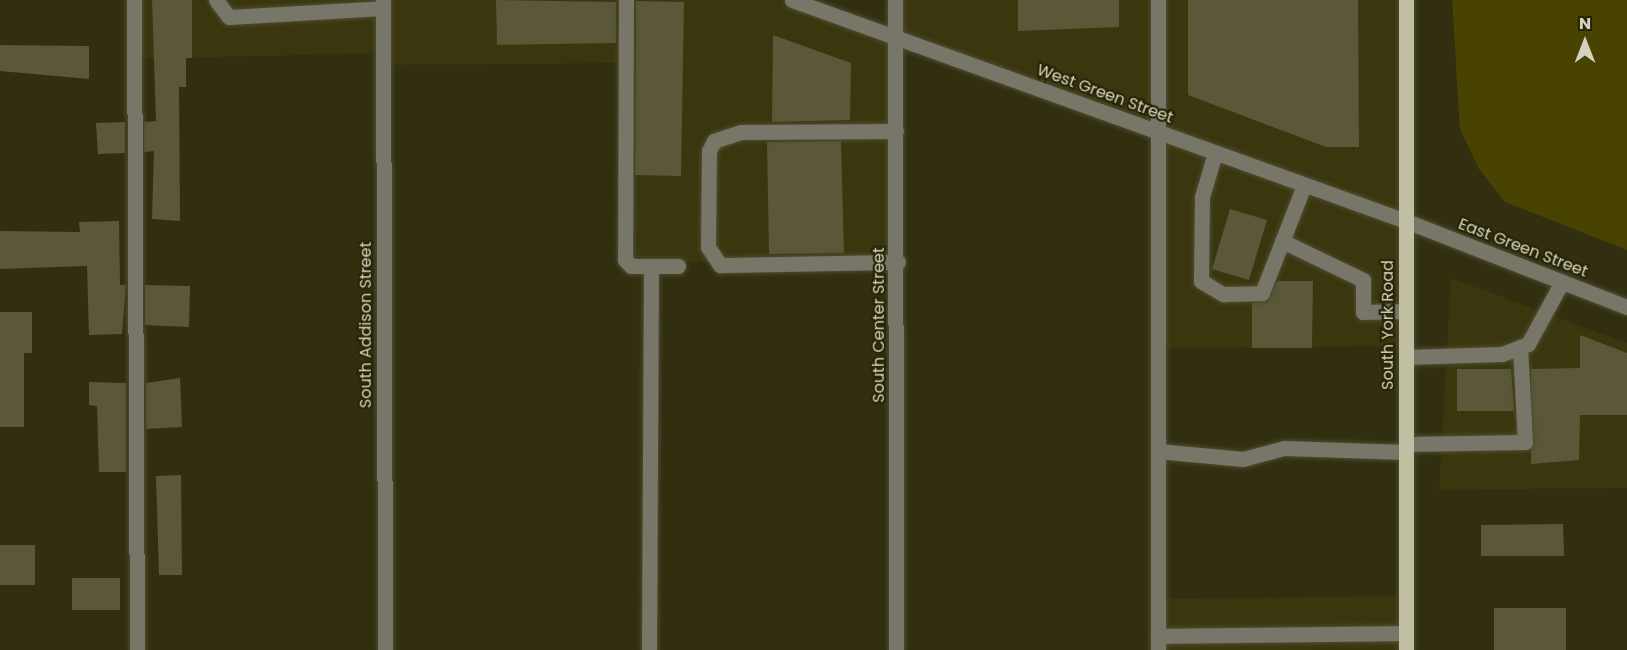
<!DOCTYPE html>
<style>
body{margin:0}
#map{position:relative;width:1627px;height:650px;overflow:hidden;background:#312f10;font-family:Poppins,sans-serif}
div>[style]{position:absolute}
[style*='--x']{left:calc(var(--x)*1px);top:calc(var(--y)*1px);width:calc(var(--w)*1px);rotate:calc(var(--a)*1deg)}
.built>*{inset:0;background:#3a360e}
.green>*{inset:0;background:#484300}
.building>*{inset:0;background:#5b5839}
.roads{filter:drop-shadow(0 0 2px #4e4d30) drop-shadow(0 0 2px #4e4d30)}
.minor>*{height:15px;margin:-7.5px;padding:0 7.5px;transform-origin:7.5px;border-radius:7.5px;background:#777668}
.major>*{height:15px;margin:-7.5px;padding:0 7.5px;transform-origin:7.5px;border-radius:7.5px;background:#c1bfa1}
span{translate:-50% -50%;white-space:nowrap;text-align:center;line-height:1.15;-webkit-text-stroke:4.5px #272505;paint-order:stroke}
.street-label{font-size:16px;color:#d4d3c1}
.north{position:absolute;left:1555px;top:12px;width:60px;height:60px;-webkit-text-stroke:4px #272505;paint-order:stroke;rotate:0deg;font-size:16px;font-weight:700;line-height:24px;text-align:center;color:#d4d3c1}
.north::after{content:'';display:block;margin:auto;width:21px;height:27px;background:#d4d3c1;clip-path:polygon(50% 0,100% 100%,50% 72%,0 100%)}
</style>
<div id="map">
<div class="built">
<i style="clip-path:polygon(140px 0,378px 0,378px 53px,141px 59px)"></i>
<i style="clip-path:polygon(387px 0,777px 0,890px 42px,893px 259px,621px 263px,618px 63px,387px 65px)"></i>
<i style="clip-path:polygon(902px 0,1398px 0,1398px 211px,903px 32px)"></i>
<i style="clip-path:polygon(1161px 139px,1400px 225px,1399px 346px,1163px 348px)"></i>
<i style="clip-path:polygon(1451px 278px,1627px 343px,1627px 488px,1439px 490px)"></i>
<i style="clip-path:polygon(1400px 596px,1400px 650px,1163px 650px,1163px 599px)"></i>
</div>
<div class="green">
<i style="clip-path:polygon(1452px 0,1627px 0,1627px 250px,1505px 202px,1479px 169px,1460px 129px)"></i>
</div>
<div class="building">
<i style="clip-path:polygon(152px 0,192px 0,192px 58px,186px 58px,186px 87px,179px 87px,180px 221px,152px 219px,154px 151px,144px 152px,144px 122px,156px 121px)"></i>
<i style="clip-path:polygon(496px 0,616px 2px,616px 43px,497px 45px)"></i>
<i style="clip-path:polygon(1018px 0,1119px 0,1119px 27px,1018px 31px)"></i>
<i style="clip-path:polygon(1188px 0,1358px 0,1359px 147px,1326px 147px,1188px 95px)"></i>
<i style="clip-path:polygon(636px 1px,684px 2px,681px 176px,635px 175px)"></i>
<i style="clip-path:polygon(773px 35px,851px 63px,850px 120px,772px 122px)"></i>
<i style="clip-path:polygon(0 45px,89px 46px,89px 79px,0 71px)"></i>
<i style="clip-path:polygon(125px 122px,125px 153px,98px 154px,96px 123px)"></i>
<i style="clip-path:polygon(841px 141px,844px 253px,769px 254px,767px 142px)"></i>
<i style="clip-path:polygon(1230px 209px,1267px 220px,1249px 280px,1212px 269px)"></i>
<i style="clip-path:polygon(119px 221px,120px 285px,126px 285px,122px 334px,89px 335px,87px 266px,0 269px,0 231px,80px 232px,79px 222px)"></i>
<i style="clip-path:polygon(1277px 281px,1313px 281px,1312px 348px,1252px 348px,1252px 303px,1268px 301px)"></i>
<i style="clip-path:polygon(145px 285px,190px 286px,189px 327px,145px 325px)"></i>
<i style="clip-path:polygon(0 312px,32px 312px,32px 353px,24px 353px,24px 427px,0 427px)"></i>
<i style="clip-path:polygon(1580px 335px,1627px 353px,1627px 415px,1580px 415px,1579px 460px,1531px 464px,1531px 369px,1580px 368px)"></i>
<i style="clip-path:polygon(1457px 369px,1511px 369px,1514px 411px,1457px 411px)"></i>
<i style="clip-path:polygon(180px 378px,182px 427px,146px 429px,146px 383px)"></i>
<i style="clip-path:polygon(89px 382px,126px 383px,126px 472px,99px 472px,97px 406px,89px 405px)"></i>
<i style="clip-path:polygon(181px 475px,182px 575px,159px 575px,156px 476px)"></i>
<i style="clip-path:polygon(1563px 524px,1564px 556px,1481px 556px,1481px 525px)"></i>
<i style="clip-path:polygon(0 545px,35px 545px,35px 585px,0 585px)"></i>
<i style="clip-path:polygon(72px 578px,120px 578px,120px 610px,72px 610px)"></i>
<i style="clip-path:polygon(1494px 608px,1566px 608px,1566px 650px,1494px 650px)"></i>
</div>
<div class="roads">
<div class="minor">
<i style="--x:134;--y:0;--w:650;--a:89.74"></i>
<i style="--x:216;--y:0;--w:21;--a:53"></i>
<i style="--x:229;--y:17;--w:154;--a:-3.3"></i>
<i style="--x:383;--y:0;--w:650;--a:89.82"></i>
<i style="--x:626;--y:0;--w:260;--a:90.2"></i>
<i style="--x:625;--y:260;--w:8;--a:45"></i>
<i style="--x:631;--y:266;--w:47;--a:0"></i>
<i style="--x:792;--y:0;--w:653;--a:19.8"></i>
<i style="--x:1406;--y:221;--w:237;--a:21.3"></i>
<i style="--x:895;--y:0;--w:650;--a:89.91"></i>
<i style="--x:896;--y:131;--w:155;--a:179.6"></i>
<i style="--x:741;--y:132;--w:28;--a:162"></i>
<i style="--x:714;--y:141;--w:11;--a:117"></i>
<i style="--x:709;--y:151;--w:96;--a:90.6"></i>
<i style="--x:708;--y:247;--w:22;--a:56"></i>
<i style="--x:720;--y:265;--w:178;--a:-1"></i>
<i style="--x:1215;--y:153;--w:46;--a:106.5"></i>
<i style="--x:1202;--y:197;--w:84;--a:90.7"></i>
<i style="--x:1201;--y:281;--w:26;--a:31"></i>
<i style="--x:1223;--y:294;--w:39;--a:-1"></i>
<i style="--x:1262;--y:293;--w:116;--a:-68.7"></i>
<i style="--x:1282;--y:241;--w:90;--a:25.7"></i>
<i style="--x:1363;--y:280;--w:32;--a:90"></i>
<i style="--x:1363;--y:312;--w:43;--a:-1.3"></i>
<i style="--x:1406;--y:357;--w:96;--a:-1.8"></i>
<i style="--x:1502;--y:354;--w:28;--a:-21"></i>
<i style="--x:1528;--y:344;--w:71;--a:-61.3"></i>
<i style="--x:1406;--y:444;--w:119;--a:-1"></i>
<i style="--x:1525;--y:442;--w:95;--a:-93"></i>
<i style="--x:1158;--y:451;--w:85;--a:5.4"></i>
<i style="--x:1243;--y:459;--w:42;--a:-15"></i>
<i style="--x:1284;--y:448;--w:122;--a:1.9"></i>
<i style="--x:1158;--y:636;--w:248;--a:-0.7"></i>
<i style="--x:649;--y:650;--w:384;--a:-89.7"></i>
<i style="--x:1158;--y:650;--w:650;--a:-90"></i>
</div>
<div class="major">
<i style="--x:1406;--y:0;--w:650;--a:90"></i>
</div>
</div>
<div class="street-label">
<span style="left:1105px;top:94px;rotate:20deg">West Green Street</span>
<span style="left:1523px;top:248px;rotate:21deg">East Green Street</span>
<span style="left:366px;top:325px;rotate:-90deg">South Addison Street</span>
<span style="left:879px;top:325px;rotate:-90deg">South Center Street</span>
<span style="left:1388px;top:325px;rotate:-90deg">South York Road</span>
</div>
<div class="north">N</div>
</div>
